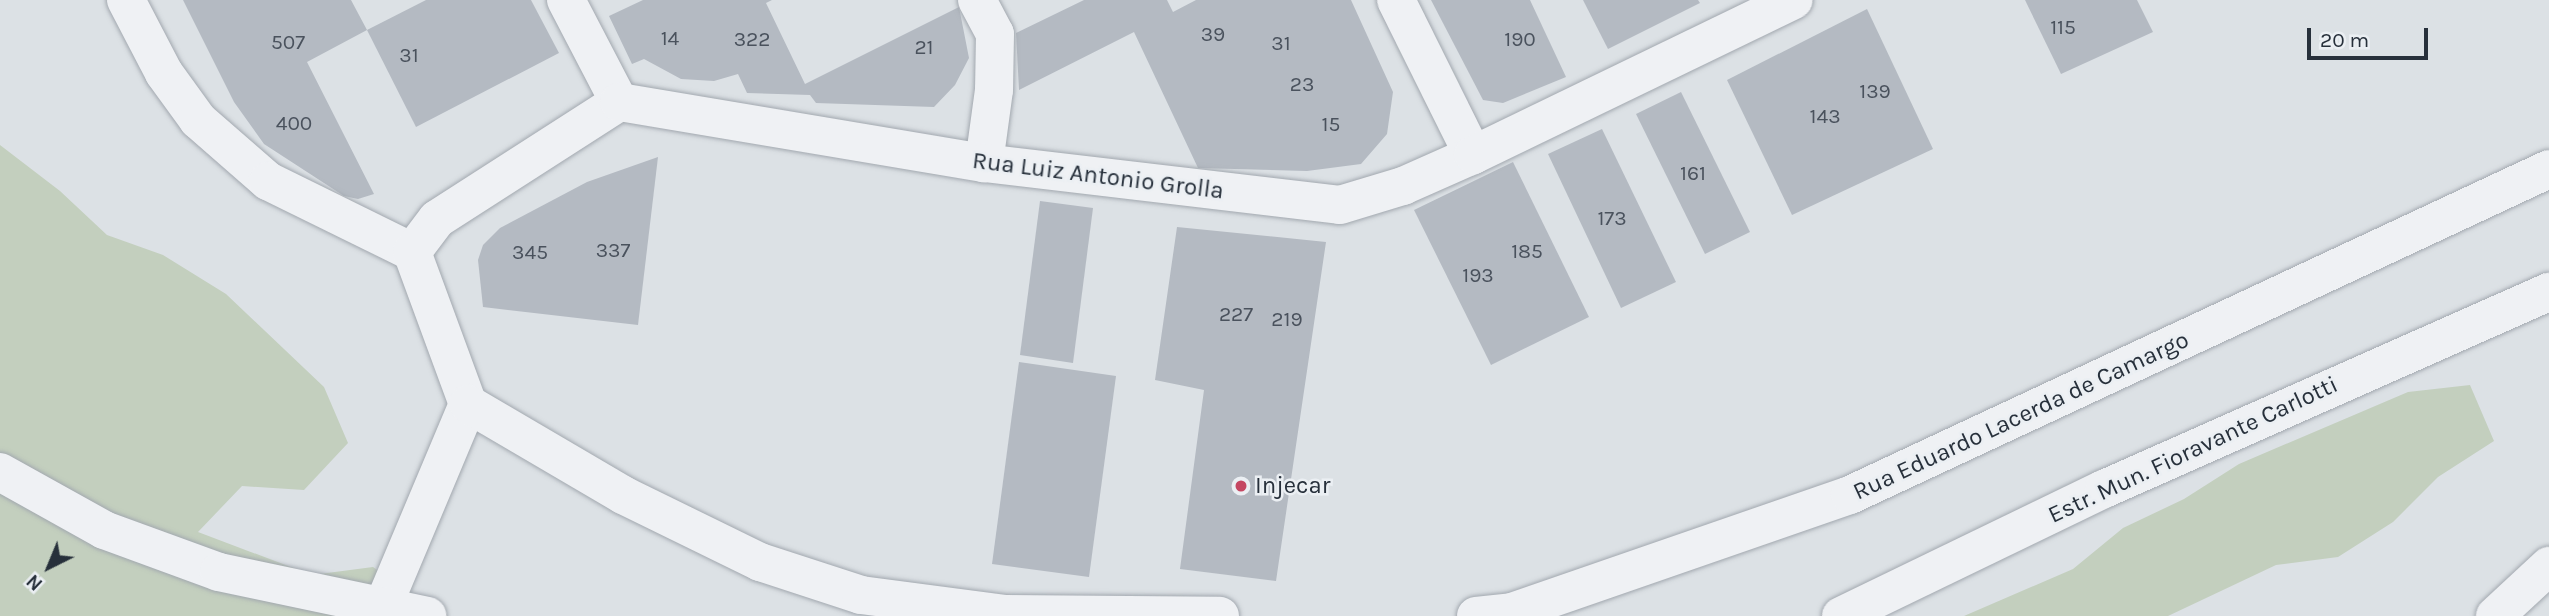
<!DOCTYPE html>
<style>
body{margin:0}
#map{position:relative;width:2549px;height:616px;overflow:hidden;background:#dce1e5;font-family:Karla,sans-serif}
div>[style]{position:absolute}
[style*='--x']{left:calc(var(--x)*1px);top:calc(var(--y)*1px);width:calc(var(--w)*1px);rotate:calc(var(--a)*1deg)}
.green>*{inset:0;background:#c3cfbe}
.building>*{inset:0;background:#b4bac2}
.roads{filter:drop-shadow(0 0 2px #a2a8af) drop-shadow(0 0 2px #a2a8af)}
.minor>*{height:38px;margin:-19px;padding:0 19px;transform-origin:19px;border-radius:19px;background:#eff1f4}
.dots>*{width:19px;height:19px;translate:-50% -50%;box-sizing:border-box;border:4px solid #ebeff3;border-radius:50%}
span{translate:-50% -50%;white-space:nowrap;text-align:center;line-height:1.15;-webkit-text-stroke:5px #ebeff3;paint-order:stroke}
.number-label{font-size:21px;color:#4a525d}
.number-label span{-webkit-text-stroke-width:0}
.street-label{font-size:24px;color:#27303b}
.poi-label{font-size:24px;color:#27303b}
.left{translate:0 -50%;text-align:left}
.north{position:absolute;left:14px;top:532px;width:70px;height:70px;-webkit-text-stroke:5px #ebeff3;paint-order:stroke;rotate:223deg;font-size:19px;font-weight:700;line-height:28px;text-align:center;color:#27303b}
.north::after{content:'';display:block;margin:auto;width:24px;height:32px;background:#27303b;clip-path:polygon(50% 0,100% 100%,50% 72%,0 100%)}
.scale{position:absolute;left:2307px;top:28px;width:121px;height:32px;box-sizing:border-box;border:4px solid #27303b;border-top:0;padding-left:9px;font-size:21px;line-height:24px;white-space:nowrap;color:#27303b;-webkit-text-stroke:5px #ebeff3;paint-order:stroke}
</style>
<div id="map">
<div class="green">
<i style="clip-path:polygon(0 145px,60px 191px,107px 235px,163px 255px,226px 294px,324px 387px,348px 443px,304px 490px,242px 486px,198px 532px,312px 575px,373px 567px,442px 616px,0 616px)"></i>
<i style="clip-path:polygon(2470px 385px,2494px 441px,2438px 477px,2393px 522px,2338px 557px,2276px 565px,2168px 616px,1964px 616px,2073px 569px,2123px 528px,2184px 499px,2239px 464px,2408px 392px)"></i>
</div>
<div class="building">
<i style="clip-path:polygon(183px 0,351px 0,367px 30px,307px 62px,374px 194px,358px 199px,344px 196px,264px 144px,234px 102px)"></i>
<i style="clip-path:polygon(426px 0,531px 0,559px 53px,416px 127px,367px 30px)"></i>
<i style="clip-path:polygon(643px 0,772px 0,766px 3px,805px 84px,959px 7px,969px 58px,955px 85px,934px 107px,816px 103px,810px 95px,747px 93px,738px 74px,714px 81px,681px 79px,644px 59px,632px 64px,609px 16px)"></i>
<i style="clip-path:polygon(1084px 0,1167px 0,1173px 12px,1196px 0,1351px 0,1393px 92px,1387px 134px,1361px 164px,1307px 171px,1198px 168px,1134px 32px,1019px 90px,1016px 33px)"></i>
<i style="clip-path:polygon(1431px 0,1530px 0,1566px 77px,1503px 103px,1483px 100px)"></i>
<i style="clip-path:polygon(1583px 0,1698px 0,1700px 3px,1608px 49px)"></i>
<i style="clip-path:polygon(2025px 0,2137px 0,2153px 32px,2061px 74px)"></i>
<i style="clip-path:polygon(1867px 9px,1933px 149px,1792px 215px,1727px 80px)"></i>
<i style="clip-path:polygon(1681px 92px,1750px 232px,1705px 254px,1636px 114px)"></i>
<i style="clip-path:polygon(1602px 129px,1676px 282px,1621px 308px,1548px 154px)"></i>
<i style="clip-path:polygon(658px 157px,638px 325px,483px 307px,478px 260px,483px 245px,500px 228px,587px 182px)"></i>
<i style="clip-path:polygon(1513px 162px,1589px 317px,1491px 365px,1414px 210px)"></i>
<i style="clip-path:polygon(1040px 201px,1093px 208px,1073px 363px,1020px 355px)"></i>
<i style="clip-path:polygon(1177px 227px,1326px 242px,1276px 581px,1180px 569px,1204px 390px,1155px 380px)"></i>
<i style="clip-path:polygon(1019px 362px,1116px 376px,1089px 577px,992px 564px)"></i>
</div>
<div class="roads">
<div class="minor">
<i style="--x:126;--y:0;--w:82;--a:62.5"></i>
<i style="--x:164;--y:73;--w:58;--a:54.1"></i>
<i style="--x:198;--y:120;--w:93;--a:41.1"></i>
<i style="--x:268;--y:181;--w:161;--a:26.2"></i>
<i style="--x:412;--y:252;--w:162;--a:69.8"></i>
<i style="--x:468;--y:404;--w:222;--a:112.8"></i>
<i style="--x:566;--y:0;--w:115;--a:62.5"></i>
<i style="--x:977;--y:0;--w:38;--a:62"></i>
<i style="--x:995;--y:34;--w:56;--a:91"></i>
<i style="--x:994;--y:90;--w:74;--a:97.8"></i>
<i style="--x:1396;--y:0;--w:173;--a:63.6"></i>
<i style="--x:412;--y:252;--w:41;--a:-52.9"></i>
<i style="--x:437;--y:219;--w:216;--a:-32.7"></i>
<i style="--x:619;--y:102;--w:370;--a:9.5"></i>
<i style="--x:984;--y:163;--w:358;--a:6.7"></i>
<i style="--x:1340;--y:205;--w:66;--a:-16.8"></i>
<i style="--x:1403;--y:186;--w:77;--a:-23.9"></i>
<i style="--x:1473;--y:155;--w:356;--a:-25.8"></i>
<i style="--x:468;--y:404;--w:180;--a:30.4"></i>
<i style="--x:623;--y:495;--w:153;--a:26.1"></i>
<i style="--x:760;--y:562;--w:106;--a:18.1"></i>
<i style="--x:861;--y:595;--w:146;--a:7.5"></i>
<i style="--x:1006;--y:614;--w:214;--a:0.5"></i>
<i style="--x:0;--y:472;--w:119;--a:29.1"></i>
<i style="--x:104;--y:530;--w:122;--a:20.1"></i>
<i style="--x:219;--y:572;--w:213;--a:11.9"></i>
<i style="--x:1476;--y:616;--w:36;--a:-6"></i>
<i style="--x:1512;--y:612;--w:358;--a:-19.1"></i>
<i style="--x:1850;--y:495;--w:771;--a:-25"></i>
<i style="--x:1841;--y:616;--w:292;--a:-25.8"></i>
<i style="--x:2104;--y:489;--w:487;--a:-23.9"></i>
<i style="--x:2495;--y:616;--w:74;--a:-42.8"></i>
</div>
</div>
<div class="dots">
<i style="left:1241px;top:486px;background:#c54762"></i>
</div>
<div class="number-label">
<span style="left:2063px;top:27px">115</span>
<span style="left:1213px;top:34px">39</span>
<span style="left:670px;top:38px">14</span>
<span style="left:752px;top:39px">322</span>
<span style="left:1520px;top:39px">190</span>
<span style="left:288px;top:42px">507</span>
<span style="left:1281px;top:43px">31</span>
<span style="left:924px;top:47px">21</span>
<span style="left:409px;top:55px">31</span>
<span style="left:1302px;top:84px">23</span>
<span style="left:1875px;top:91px">139</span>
<span style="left:1825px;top:116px">143</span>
<span style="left:294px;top:123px">400</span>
<span style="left:1331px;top:124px">15</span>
<span style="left:1693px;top:173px">161</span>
<span style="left:1612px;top:218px">173</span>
<span style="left:613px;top:250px">337</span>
<span style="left:1527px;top:251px">185</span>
<span style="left:530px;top:252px">345</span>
<span style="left:1478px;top:275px">193</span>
<span style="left:1236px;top:314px">227</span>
<span style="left:1287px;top:319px">219</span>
</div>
<div class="street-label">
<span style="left:1098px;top:176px;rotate:7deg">Rua Luiz Antonio Grolla</span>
<span style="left:2021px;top:416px;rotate:-25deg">Rua Eduardo Lacerda de Camargo</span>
<span style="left:2193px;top:450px;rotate:-25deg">Estr. Mun. Fioravante Carlotti</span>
</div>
<div class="poi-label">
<span class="left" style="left:1255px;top:486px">Injecar</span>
</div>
<div class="north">N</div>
<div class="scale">20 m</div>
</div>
